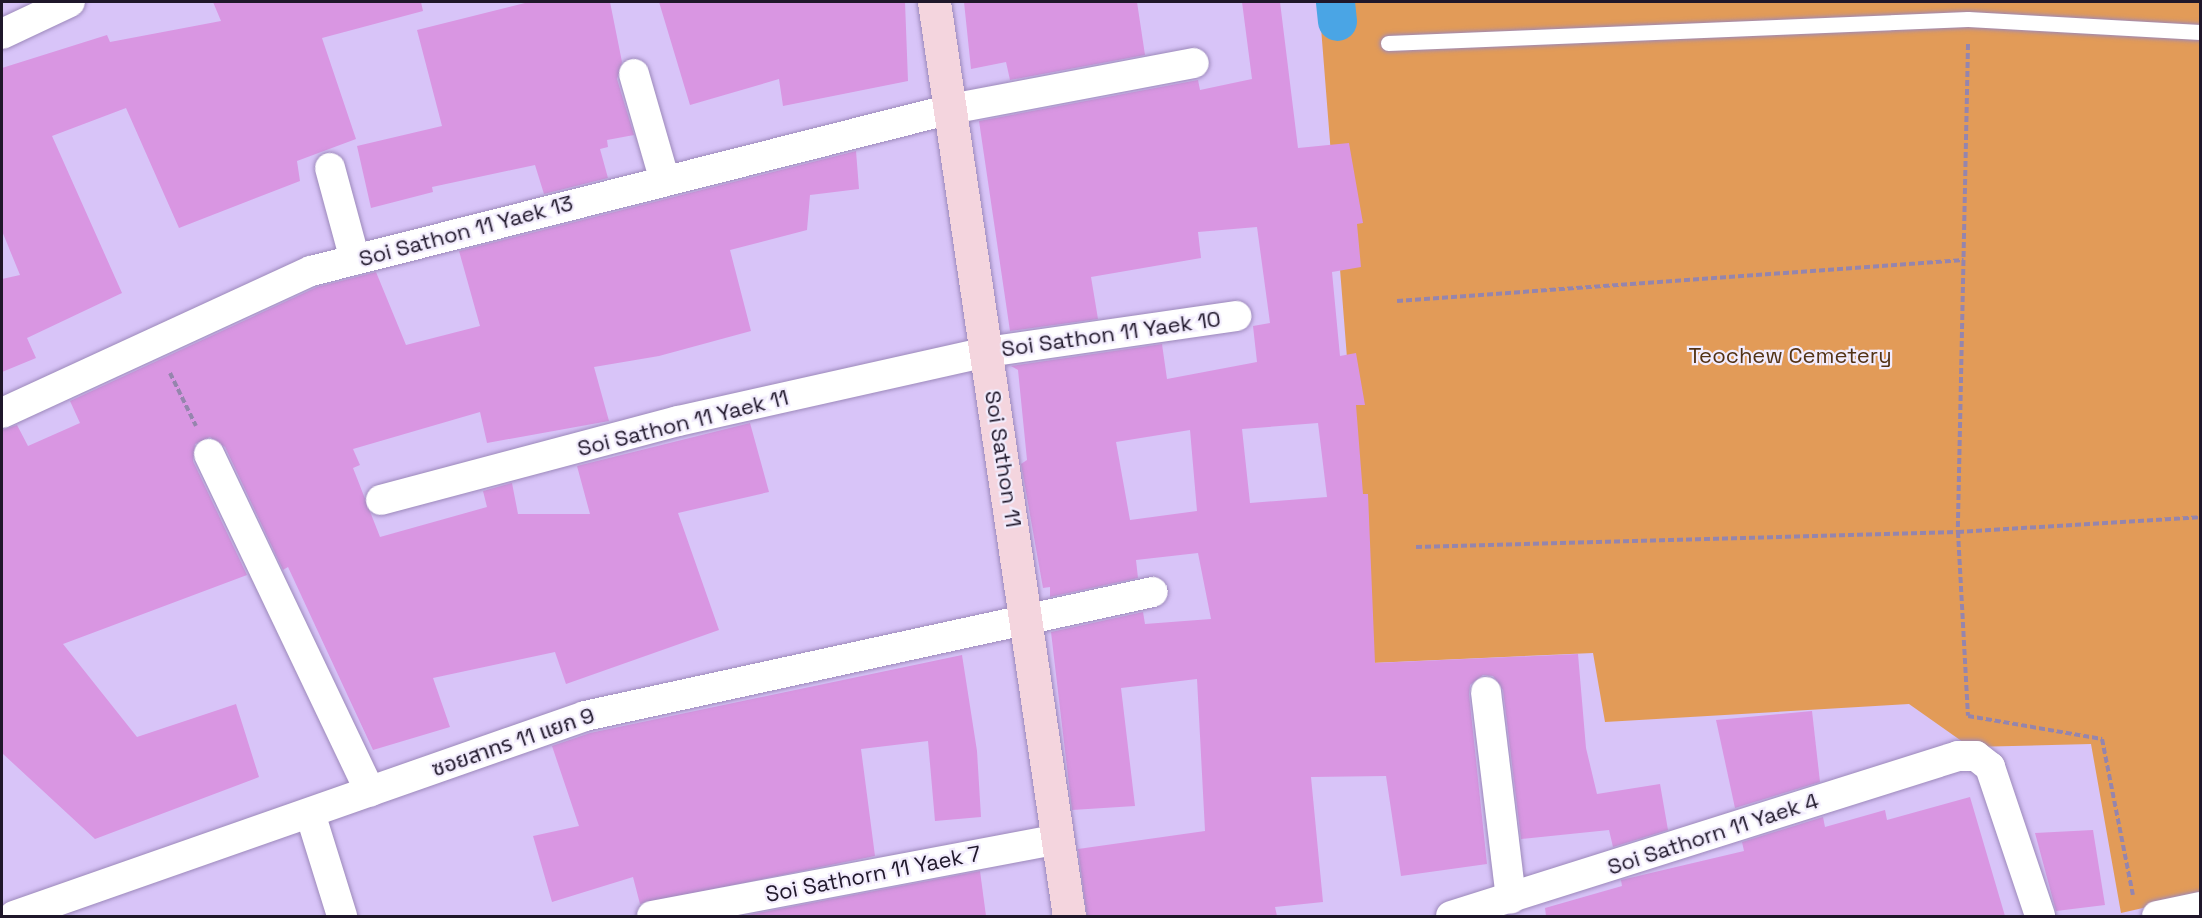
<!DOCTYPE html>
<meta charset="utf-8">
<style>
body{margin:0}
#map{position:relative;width:2202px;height:918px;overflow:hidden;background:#d8c4f8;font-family:"Space Grotesk","Noto Sans Thai",sans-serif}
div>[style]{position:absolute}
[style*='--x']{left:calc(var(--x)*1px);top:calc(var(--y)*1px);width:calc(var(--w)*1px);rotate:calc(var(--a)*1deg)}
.green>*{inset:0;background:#e29b58}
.canal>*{height:39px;margin:-19.5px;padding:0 19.5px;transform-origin:19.5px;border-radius:19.5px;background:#4aa5e5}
.building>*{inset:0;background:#d996e2}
.path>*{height:4px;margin-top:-2px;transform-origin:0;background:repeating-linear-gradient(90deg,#9585ad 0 6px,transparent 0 9px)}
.roads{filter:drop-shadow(0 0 2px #9c89ba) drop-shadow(0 0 2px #9c89ba)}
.lane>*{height:15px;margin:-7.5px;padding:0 7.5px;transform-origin:7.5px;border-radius:7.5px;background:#fff}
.street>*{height:30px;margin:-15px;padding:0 15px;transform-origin:15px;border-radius:15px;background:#fff}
.secondary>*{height:33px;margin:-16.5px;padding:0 16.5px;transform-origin:16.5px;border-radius:16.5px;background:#f4d5de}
span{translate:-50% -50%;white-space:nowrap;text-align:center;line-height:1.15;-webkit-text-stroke:4.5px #f2ecfd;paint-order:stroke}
.street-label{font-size:22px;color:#1f172a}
.park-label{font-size:22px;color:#523214}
.frame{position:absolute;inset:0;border:3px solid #1f172a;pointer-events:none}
</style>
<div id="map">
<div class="green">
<i style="clip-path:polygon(1319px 2px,2200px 2px,2200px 895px,2121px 913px,2091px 744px,1970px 747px,1909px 704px,1605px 722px,1593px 653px,1371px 663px)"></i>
</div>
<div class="canal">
<i style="--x:1335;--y:2;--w:19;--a:84"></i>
</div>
<div class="building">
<i style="clip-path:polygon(213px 2px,421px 2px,423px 11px,322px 38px,356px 139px,297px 161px,300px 181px,179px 228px,126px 108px,52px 136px,122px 293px,27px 338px,36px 358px,2px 372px,2px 279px,20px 275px,2px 231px,2px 68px,107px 35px,110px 42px,221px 21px)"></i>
<i style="clip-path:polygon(529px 2px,610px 2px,622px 62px,617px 79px,634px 135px,607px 140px,608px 147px,600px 149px,608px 178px,544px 194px,535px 165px,432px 187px,433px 192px,371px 208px,357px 146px,442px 126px,417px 30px)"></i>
<i style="clip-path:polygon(659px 2px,905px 2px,908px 81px,783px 106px,779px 79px,690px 105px)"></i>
<i style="clip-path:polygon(964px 2px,1137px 2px,1145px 55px,1010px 80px,1006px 62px,971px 69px)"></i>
<i style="clip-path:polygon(evenodd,1242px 2px,1280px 2px,1298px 148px,1349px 143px,1363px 223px,1357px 224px,1361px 267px,1332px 272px,1340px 356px,1356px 353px,1365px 405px,1356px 405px,1363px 494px,1368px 494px,1375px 663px,1578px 654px,1586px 748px,1597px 794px,1660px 784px,1668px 830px,1613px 847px,1609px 830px,1521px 839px,1503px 690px,1493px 676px,1483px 675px,1470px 685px,1469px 694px,1487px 864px,1401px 876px,1386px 776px,1311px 777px,1323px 902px,1275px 907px,1277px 916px,1087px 916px,1078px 849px,1205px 831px,1197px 679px,1121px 688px,1135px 806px,1072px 810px,1051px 632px,1143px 612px,1145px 624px,1211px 619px,1198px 553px,1136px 560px,1138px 578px,1050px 597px,1050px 587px,1043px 588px,1021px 464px,1027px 460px,1018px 370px,1011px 366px,1162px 344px,1167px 379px,1257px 362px,1253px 326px,1270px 323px,1257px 227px,1198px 232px,1201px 258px,1091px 277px,1098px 319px,1010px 331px,979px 121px,1198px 80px,1200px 90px,1252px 79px,1242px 2px,1318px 423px,1327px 497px,1250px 503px,1242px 429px,1318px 423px,1242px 2px,1190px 430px,1197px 511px,1130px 520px,1116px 442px,1190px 430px)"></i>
<i style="clip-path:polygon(856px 151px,859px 189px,810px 195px,807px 230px,730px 250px,751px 331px,659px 356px,594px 367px,609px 421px,487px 443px,480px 412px,353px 449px,360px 465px,353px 468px,380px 537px,487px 507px,483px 491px,512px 483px,518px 514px,590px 514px,577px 466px,750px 423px,769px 492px,678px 513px,719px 630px,566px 684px,555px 652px,433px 678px,450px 727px,373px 750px,288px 567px,283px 570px,225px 447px,210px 437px,195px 444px,193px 461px,247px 575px,63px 644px,137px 737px,236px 704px,259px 777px,95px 839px,2px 753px,2px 430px,17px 425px,28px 446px,80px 423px,70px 401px,317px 287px,376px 272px,406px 345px,480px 326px,459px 251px)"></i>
<i style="clip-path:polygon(962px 655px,977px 751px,981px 817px,935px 821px,928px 741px,861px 749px,875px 856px,640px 904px,633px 877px,552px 902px,533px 836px,579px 826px,552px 746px,590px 733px)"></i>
<i style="clip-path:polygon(1812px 711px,1820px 782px,1735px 808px,1716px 720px)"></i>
<i style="clip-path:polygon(1970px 797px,2005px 916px,1546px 916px,1545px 908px,1622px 886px,1621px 880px,1744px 851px,1742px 842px,1823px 817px,1825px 827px,1885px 810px,1887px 820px)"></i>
<i style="clip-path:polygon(2093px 830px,2105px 905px,2056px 911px,2035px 833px)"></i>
<i style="clip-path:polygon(980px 871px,986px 916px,742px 916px)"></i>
</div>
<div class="path">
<i style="--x:1968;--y:44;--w:488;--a:91.2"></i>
<i style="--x:1958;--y:532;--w:184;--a:86.9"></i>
<i style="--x:1968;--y:716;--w:136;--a:9.7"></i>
<i style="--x:2102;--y:739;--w:159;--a:78.8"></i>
<i style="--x:1397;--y:301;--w:568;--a:-4.14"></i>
<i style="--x:170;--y:373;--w:59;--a:63.9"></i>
<i style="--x:1416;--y:547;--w:542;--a:-1.59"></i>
<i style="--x:1958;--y:532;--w:242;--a:-3.5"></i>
</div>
<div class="roads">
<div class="lane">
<i style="--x:1388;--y:43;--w:580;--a:-2.37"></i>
<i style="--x:1968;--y:19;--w:232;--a:3.2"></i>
</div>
<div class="street">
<i style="--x:2;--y:34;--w:75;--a:-25.2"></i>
<i style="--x:634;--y:74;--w:108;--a:73.9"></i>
<i style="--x:330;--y:168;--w:95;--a:74.8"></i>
<i style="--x:2;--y:413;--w:340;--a:-24.7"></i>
<i style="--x:311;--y:271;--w:660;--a:-14.2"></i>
<i style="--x:951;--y:109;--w:247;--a:-10.7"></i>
<i style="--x:209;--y:454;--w:374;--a:64.5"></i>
<i style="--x:381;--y:500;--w:307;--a:-14.9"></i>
<i style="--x:678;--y:421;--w:317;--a:-12.6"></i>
<i style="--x:987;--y:352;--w:252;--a:-8.2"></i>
<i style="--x:1486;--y:692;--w:208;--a:83.1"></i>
<i style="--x:310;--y:813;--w:108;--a:72.7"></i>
<i style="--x:14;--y:916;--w:605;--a:-19.3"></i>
<i style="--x:585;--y:716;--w:581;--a:-12.32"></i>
<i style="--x:652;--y:916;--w:413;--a:-10.7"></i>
<i style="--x:1451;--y:916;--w:532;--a:-17.51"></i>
<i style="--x:1958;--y:756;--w:18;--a:0"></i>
<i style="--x:1976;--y:756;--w:18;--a:38"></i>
<i style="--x:1990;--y:767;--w:157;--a:71.4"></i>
<i style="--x:2157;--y:916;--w:44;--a:-11.8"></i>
</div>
<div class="secondary">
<i style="--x:934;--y:2;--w:924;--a:81.6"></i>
</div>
</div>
<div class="street-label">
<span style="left:466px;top:231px;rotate:-15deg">Soi Sathon 11 Yaek 13</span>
<span style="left:1111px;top:334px;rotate:-8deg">Soi Sathon 11 Yaek 10</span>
<span style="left:683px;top:423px;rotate:-14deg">Soi Sathon 11 Yaek 11</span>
<span style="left:1003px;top:459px;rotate:81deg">Soi Sathon 11</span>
<span style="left:513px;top:742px;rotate:-19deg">ซอยสาทร 11 แยก 9</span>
<span style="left:1713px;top:834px;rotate:-18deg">Soi Sathorn 11 Yaek 4</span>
<span style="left:873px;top:874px;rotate:-11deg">Soi Sathorn 11 Yaek 7</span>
</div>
<div class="park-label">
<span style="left:1790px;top:356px">Teochew Cemetery</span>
</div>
<div class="frame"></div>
</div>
